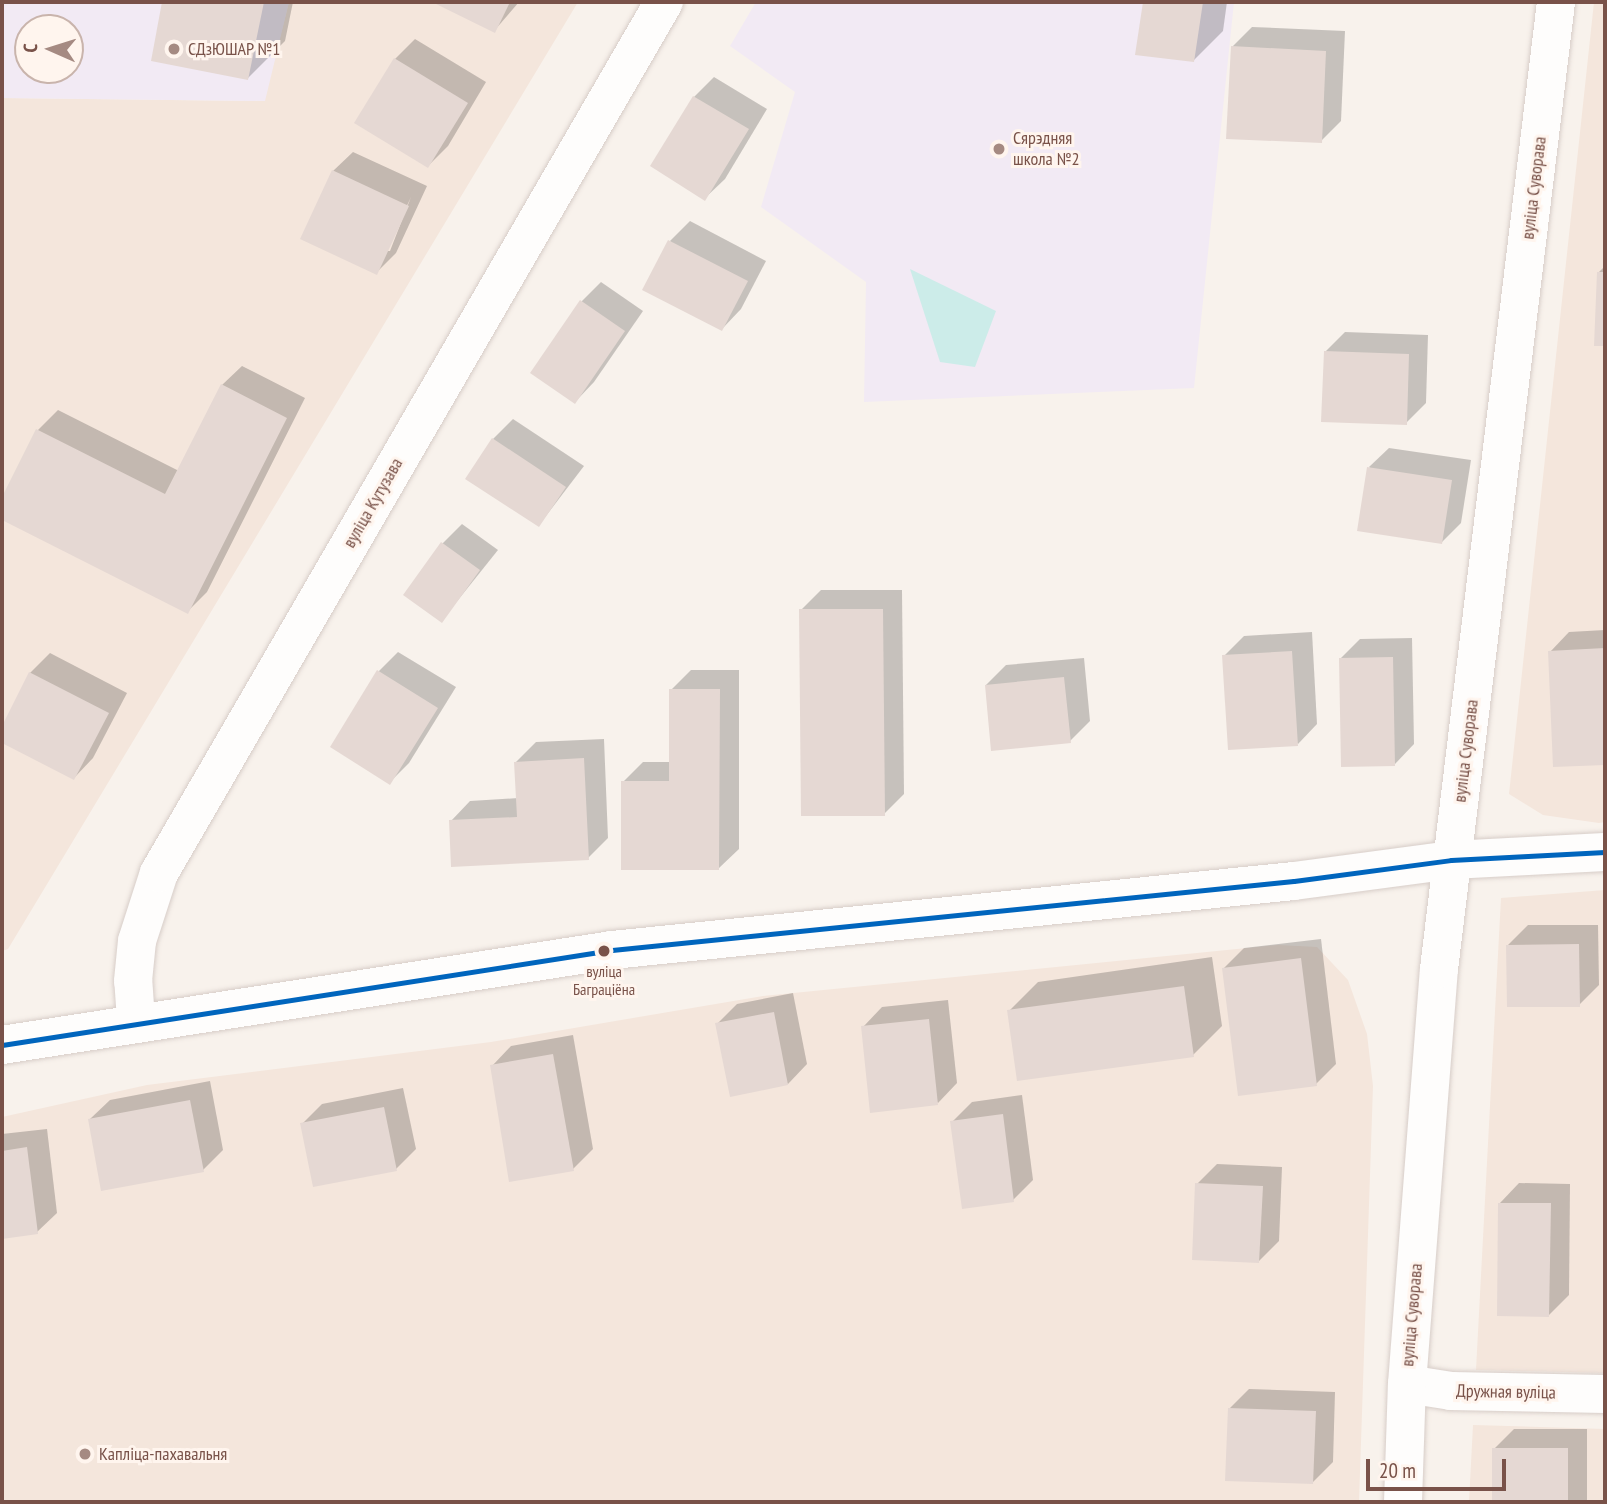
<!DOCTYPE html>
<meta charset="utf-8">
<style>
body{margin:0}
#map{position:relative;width:1607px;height:1504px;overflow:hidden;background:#f8f2ec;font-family:"PT Sans Narrow",sans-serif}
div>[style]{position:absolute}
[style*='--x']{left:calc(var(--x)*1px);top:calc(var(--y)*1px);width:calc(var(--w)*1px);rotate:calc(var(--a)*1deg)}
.residential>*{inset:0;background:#f4e6dc}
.education>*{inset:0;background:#f2eaf4}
.water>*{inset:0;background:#ccece9}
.shadow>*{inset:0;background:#0003}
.building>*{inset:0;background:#e5d8d3}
.roads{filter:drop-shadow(0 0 2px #d7cdc8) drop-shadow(0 0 2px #d7cdc8)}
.street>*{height:38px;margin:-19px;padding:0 19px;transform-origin:19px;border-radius:19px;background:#fefdfc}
.secondary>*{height:38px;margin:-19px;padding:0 19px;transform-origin:19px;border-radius:19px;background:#fefdfc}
.bus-1>*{height:5px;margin:-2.5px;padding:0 2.5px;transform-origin:2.5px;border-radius:2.5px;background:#0065bd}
.dots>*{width:19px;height:19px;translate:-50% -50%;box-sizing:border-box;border:4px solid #fff5ee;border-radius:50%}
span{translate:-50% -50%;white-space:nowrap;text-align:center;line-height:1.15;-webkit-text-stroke:6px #fff5ee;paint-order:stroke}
.bus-label{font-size:16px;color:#795249}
.poi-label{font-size:18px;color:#795249}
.left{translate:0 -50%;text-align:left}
.street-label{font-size:18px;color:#795249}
.frame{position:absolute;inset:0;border:4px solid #795249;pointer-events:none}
.north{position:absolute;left:14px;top:14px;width:70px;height:70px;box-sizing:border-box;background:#fff5ee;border:2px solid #c9b4ac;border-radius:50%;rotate:273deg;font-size:19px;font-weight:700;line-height:28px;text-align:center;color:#795249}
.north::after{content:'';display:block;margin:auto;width:24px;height:32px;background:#a58a82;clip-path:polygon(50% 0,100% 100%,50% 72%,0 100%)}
.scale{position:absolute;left:1366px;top:1459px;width:140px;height:32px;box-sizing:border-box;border:4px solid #795249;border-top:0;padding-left:9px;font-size:21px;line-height:24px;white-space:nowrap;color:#795249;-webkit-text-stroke:5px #fff5ee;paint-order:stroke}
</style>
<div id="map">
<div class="residential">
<i style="clip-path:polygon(289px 2px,578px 2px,8px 949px,2px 951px,2px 98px,264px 101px)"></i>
<i style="clip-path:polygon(1594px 2px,1605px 2px,1605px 822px,1599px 823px,1543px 815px,1509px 794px)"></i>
<i style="clip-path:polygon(1605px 890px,1605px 1373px,1476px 1370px,1501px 898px)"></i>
<i style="clip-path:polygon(1278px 945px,1317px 947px,1348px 980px,1367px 1034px,1373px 1086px,1359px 1502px,2px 1502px,2px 1117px,147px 1085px,491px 1042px,763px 996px)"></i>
<i style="clip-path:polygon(1473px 1425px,1605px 1429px,1605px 1502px,1469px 1502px)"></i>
</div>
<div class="education">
<i style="clip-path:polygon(evenodd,2px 2px,289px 2px,265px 101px,2px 98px,2px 2px,28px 28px,70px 28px,70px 70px,28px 70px,28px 28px)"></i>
<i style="clip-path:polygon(756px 2px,1234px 2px,1194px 388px,864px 402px,866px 282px,761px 207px,795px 92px,730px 46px)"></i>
</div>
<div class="water">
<i style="clip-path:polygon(910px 269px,996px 311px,975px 367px,940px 362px)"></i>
</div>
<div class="shadow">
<i style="clip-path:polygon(164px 2px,293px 2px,285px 41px,248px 78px,153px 59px)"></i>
<i style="clip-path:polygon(436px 2px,519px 2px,494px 31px)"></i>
<i style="clip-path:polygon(1145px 2px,1227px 2px,1223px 31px,1193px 61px,1137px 53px)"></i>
<i style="clip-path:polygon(1252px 27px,1345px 31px,1341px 121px,1321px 141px,1232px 47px)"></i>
<i style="clip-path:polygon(415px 39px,486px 82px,448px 146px,428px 166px,395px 59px)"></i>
<i style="clip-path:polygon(714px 77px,767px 109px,725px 179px,705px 198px,652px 166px,694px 97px)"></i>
<i style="clip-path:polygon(evenodd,353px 152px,427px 186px,396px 253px,376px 273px,333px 171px,353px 152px,411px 197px,390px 251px,386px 251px,411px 197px)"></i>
<i style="clip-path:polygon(690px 221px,766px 261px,741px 309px,722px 329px,670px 241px)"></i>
<i style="clip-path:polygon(1605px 266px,1605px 344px,1596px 344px,1599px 272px)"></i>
<i style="clip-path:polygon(601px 282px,643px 311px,594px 382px,575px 402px,582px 301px)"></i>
<i style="clip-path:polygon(1345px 332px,1428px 335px,1426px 403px,1406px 423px,1325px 352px)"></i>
<i style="clip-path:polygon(242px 366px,305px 398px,207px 592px,187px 612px,2px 518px,2px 501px,38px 430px,58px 410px,179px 471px,222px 385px)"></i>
<i style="clip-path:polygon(513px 419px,584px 466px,539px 525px,493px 439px)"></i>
<i style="clip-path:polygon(1389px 448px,1471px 460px,1461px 523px,1441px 543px,1369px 467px)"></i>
<i style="clip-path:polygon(462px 524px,498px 550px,442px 620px,442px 544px)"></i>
<i style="clip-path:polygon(821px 590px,902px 590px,904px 794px,884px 814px,801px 610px)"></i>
<i style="clip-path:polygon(1605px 630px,1605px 763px,1555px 766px,1550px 652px,1569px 632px)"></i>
<i style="clip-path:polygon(1312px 632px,1317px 724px,1298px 744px,1224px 656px,1244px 636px)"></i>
<i style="clip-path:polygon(1412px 638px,1414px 744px,1395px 764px,1340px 659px,1360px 639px)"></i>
<i style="clip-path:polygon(398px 652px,456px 687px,409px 763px,390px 782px,379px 671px)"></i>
<i style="clip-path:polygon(50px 653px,127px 693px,93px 758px,74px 778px,2px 741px,2px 730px,30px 673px)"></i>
<i style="clip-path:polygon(1084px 658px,1090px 721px,1070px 741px,986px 685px,1006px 665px)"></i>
<i style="clip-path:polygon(691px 670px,739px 670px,739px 849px,719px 868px,623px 782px,643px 762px,671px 762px,671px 690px)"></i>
<i style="clip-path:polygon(604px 739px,608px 838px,588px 858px,451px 821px,470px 801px,518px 798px,516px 762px,536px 742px)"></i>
<i style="clip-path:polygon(1528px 925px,1598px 925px,1599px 985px,1579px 1005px,1508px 945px)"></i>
<i style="clip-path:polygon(1321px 939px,1336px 1064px,1316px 1084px,1224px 968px,1244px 948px)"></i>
<i style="clip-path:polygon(1212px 957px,1222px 1026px,1193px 1055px,1009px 1011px,1038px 982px)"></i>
<i style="clip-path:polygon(793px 993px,807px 1064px,788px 1084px,717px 1024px,737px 1004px)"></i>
<i style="clip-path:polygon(948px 1000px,957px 1083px,938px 1103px,863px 1027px,882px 1007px)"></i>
<i style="clip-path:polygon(573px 1035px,593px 1149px,573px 1169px,492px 1066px,511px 1046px)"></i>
<i style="clip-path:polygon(210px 1081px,223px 1150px,203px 1170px,90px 1119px,110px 1100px)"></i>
<i style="clip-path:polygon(403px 1088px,416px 1149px,396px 1169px,302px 1124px,322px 1104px)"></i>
<i style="clip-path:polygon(1022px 1095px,1033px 1180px,1013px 1200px,952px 1122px,972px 1102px)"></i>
<i style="clip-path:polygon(47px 1129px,57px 1213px,37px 1232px,2px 1237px,2px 1134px)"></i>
<i style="clip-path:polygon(1217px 1164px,1282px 1167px,1279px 1241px,1259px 1261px,1197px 1184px)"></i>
<i style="clip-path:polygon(1519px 1183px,1570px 1184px,1569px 1295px,1549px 1315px,1500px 1203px)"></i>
<i style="clip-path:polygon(1249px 1389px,1335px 1392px,1333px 1462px,1313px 1482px,1229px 1409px)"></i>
<i style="clip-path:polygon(1514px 1429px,1587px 1429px,1587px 1501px,1494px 1502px,1494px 1449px)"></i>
</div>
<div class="building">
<i style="clip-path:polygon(162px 2px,264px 2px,248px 80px,151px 61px)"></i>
<i style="clip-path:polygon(432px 2px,510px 2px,495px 33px)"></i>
<i style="clip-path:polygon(1143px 2px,1203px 2px,1194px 62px,1135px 55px)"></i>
<i style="clip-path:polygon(1231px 46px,1326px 51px,1322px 143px,1226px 139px)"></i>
<i style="clip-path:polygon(394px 58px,468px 103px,428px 168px,354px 123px)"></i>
<i style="clip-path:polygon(693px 96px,749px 129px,705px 201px,650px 166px)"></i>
<i style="clip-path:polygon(332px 170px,409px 206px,377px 275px,300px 239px)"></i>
<i style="clip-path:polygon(668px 240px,748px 281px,722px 331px,642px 290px)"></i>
<i style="clip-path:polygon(1597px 272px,1605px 272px,1605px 346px,1594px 346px)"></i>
<i style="clip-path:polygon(580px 300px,625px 331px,575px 404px,530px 373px)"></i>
<i style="clip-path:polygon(1324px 351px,1409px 354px,1407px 425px,1321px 422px)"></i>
<i style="clip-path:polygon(221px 384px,287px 418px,188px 614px,2px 520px,2px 497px,36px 429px,165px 494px)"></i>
<i style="clip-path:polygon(492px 438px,566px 487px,539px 527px,465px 479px)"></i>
<i style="clip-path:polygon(1367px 467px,1452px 480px,1442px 544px,1357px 531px)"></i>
<i style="clip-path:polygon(441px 542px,480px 570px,442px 623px,403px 595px)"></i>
<i style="clip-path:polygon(799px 609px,883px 609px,885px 816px,801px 816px)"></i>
<i style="clip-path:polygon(1605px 648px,1605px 765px,1553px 767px,1548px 651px)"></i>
<i style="clip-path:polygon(1292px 651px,1298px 746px,1228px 750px,1222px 655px)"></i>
<i style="clip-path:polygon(1393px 657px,1395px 766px,1341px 767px,1339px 658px)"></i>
<i style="clip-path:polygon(377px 670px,438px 708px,390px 785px,330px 747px)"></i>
<i style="clip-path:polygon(29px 672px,109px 713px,74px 780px,2px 743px,2px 726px)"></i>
<i style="clip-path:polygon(1064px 677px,1071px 743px,991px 751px,985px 685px)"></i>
<i style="clip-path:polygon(669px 689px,720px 689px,719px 870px,621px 870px,621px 781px,669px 781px)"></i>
<i style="clip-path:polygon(584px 758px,589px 860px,451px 867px,449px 820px,517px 817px,514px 762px)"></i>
<i style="clip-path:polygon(1579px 944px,1580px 1007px,1507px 1007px,1506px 945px)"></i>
<i style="clip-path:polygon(1301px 958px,1317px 1086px,1238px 1096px,1222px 968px)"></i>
<i style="clip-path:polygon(1184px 986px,1194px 1057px,1017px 1081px,1007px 1010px)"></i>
<i style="clip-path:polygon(774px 1012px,788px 1085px,730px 1097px,715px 1023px)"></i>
<i style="clip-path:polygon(929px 1019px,938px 1105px,870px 1113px,861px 1026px)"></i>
<i style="clip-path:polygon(553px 1054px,574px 1171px,509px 1182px,490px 1065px)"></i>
<i style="clip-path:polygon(190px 1100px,204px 1172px,101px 1191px,88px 1119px)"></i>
<i style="clip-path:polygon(384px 1107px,397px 1171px,313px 1187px,300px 1123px)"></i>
<i style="clip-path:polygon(1003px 1114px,1014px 1202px,962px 1209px,950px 1121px)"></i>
<i style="clip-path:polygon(27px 1147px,38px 1234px,2px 1239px,2px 1151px)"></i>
<i style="clip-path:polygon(1195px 1183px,1263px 1186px,1259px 1263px,1192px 1260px)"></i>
<i style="clip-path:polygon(1498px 1203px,1551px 1203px,1549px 1317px,1497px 1316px)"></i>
<i style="clip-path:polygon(1228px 1408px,1316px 1411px,1313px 1484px,1225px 1481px)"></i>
<i style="clip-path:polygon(1492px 1448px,1568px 1448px,1568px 1502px,1492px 1502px)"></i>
</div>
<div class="roads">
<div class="street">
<i style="--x:1451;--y:860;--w:154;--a:-3"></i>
<i style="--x:1407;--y:1384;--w:45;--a:9"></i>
<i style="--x:1451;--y:1391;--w:154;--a:1.1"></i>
</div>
<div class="secondary">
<i style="--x:136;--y:1020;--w:39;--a:-94"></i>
<i style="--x:133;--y:981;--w:40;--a:-84.3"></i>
<i style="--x:137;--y:941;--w:71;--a:-72.1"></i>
<i style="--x:159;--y:873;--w:1007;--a:-59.9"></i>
<i style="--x:2;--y:1045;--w:617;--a:-8.85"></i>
<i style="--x:612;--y:950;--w:685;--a:-5.78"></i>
<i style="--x:1294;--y:881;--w:158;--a:-7.6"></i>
<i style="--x:1403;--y:1502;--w:118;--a:-88.1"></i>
<i style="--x:1407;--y:1384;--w:416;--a:-85.6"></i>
<i style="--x:1439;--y:969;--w:974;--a:-83.1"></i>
</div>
</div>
<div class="bus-1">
<i style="--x:2;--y:1045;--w:617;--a:-8.85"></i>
<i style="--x:612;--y:950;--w:685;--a:-5.78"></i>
<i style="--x:1294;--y:881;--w:158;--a:-7.6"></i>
<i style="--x:1451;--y:860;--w:154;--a:-3"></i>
</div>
<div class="dots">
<i style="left:174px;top:49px;background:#a58a82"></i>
<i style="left:999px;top:149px;background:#a58a82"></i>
<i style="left:604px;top:951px;background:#795249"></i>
<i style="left:85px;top:1454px;background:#a58a82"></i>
</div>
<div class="bus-label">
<span style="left:604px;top:980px">вуліца<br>Баграціёна</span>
</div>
<div class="poi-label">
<span class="left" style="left:188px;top:49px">СДзЮШАР №1</span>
<span class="left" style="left:1013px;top:149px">Сярэдняя<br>школа №2</span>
<span class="left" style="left:99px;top:1454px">Капліца-пахавальня</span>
</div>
<div class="street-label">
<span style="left:1534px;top:188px;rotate:-83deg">вуліца Суворава</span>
<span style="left:373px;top:503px;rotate:-60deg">вуліца Кутузава</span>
<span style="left:1466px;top:751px;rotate:-83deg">вуліца Суворава</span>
<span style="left:1412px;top:1315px;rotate:-85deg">вуліца Суворава</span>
<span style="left:1506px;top:1392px;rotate:1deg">Дружная вуліца</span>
</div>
<div class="frame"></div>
<div class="north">С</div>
<div class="scale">20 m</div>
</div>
